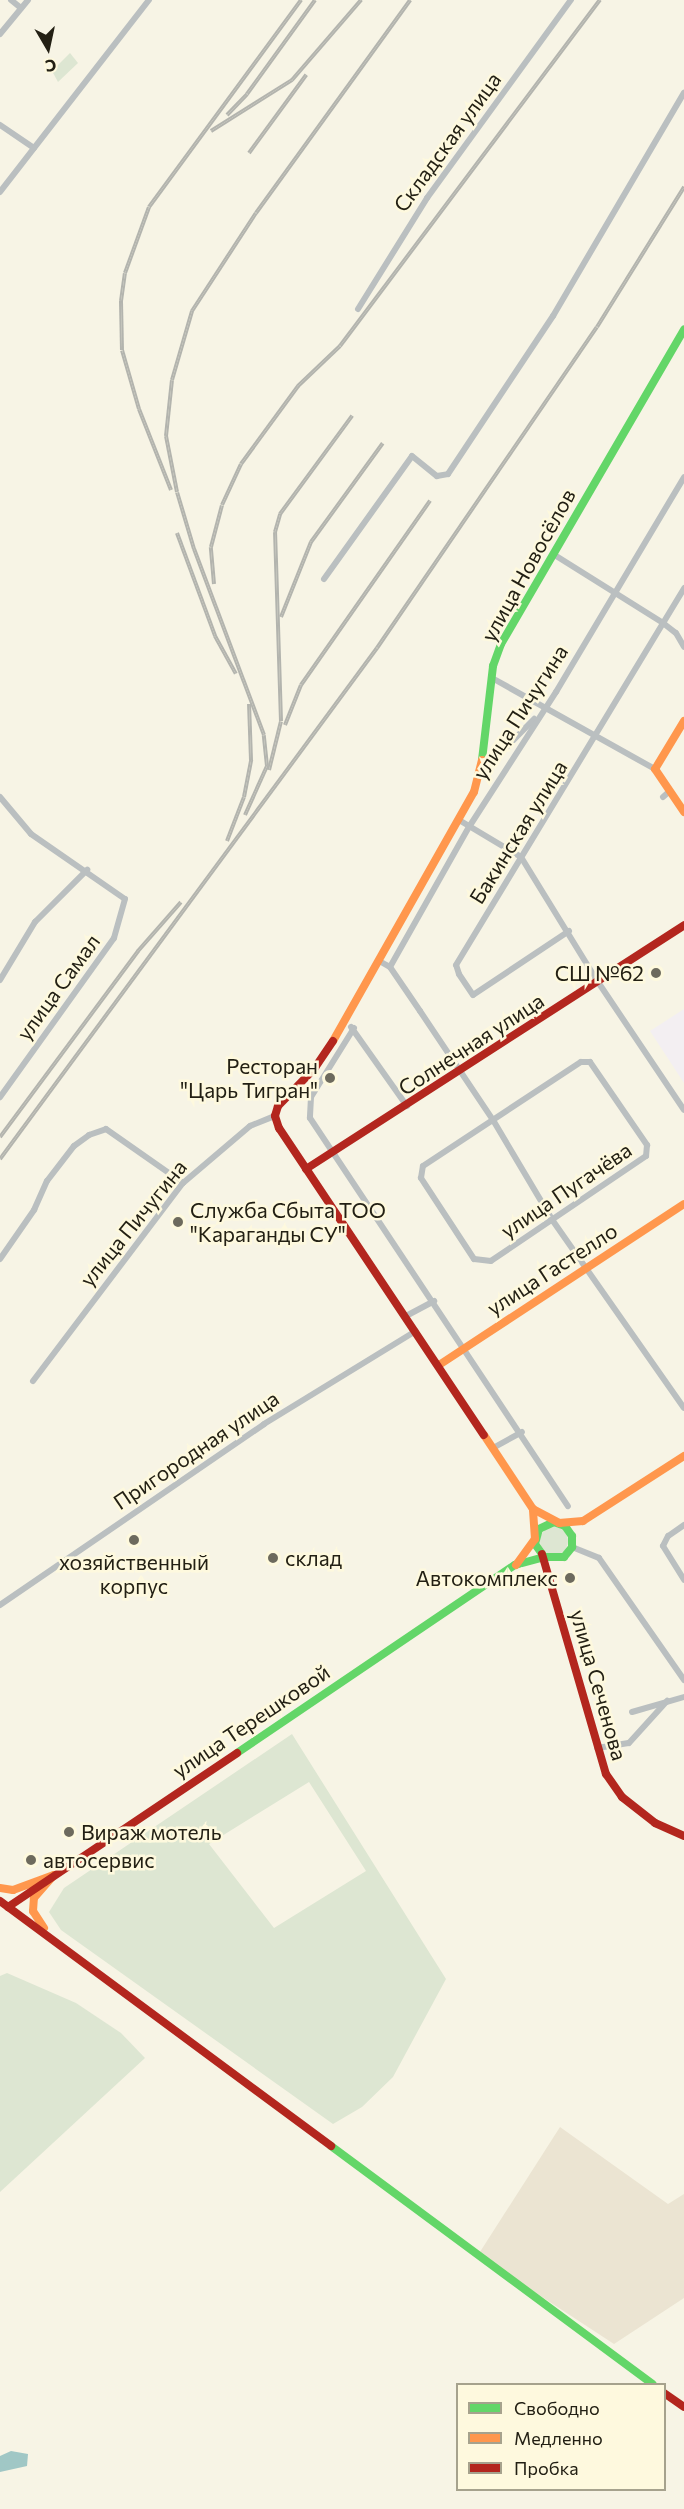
<!DOCTYPE html>
<meta charset="utf-8">
<style>
body{margin:0}
#map{position:relative;width:684px;height:2509px;overflow:hidden;background:#f7f4e5;font-family:Commissioner,sans-serif}
div>[style]{position:absolute}
[style*='--x']{left:calc(var(--x)*1px);top:calc(var(--y)*1px);width:calc(var(--w)*1px);rotate:calc(var(--a)*1deg)}
.commercial>*{inset:0;background:#ebe4d2}
.education>*{inset:0;background:#f3eff2}
.green>*{inset:0;background:#dde6d2}
.round{border-radius:50%}
.water>*{inset:0;background:#a0c7c5}
.street>*{height:6px;margin:-3px;padding:0 3px;transform-origin:3px;border-radius:3px;background:#babfc0}
.fast>*{height:8px;margin:-4px;padding:0 4px;transform-origin:4px;border-radius:4px;background:#63d668}
.slow>*{height:8px;margin:-4px;padding:0 4px;transform-origin:4px;border-radius:4px;background:#ff974d}
.jam>*{height:8px;margin:-4px;padding:0 4px;transform-origin:4px;border-radius:4px;background:#b3261e}
.rail>*{height:4px;margin-top:-2px;transform-origin:0;background:repeating-linear-gradient(90deg,#fef9de 0 4.5px,#b3b4ae 0 9px);box-sizing:border-box;border-block:2px solid #b3b4ae}
.dots>*{width:16px;height:16px;translate:-50% -50%;box-sizing:border-box;border:3px solid #fef9de;border-radius:50%}
span{translate:-50% -50%;white-space:nowrap;text-align:center;line-height:1.15;-webkit-text-stroke:5px #fef9de;paint-order:stroke}
.street-label{font-size:21px;color:#232014}
.poi-label{font-size:21px;color:#232014}
.right{translate:-100% -50%;text-align:right}
.left{translate:0 -50%;text-align:left}
.legend{position:absolute;left:456px;top:2383px;width:210px;height:108px;box-sizing:border-box;background:#fef9de;border:2px solid #a6a28d;margin:0;padding:8px 10px;list-style:none;font-size:18px;color:#232014}
.legend li{display:flex;align-items:center;gap:12px;height:30px}
.legend b{width:30px;border:2px solid #a6a28d}
.north{position:absolute;left:18px;top:18px;width:60px;height:60px;-webkit-text-stroke:4px #fef9de;paint-order:stroke;rotate:171deg;font-size:16px;font-weight:700;line-height:24px;text-align:center;color:#232014}
.north::after{content:'';display:block;margin:auto;width:21px;height:27px;background:#232014;clip-path:polygon(50% 0,100% 100%,50% 72%,0 100%)}
</style>
<div id="map">
<div class="commercial">
<i style="clip-path:polygon(560px 2127px,668px 2204px,684px 2194px,684px 2298px,614px 2344px,478px 2255px)"></i>
</div>
<div class="education">
<i style="clip-path:polygon(684px 1009px,684px 1083px,650px 1031px)"></i>
</div>
<div class="green">
<i style="clip-path:polygon(70px 53px,78px 63px,58px 82px,52px 71px)"></i>
<i class="round" style="left:540px;top:1527px;width:28px;height:28px"></i>
<i style="clip-path:polygon(evenodd,292px 1734px,446px 1979px,393px 2077px,362px 2107px,333px 2124px,61px 1930px,49px 1912px,64px 1888px,292px 1734px,309px 1782px,366px 1871px,274px 1928px,209px 1844px,309px 1782px)"></i>
<i style="clip-path:polygon(7px 1973px,76px 2003px,121px 2033px,145px 2058px,0 2192px,0 1976px)"></i>
</div>
<div class="water">
<i style="clip-path:polygon(11px 2451px,28px 2454px,27px 2466px,0 2472px,0 2456px)"></i>
</div>
<div class="street">
<i style="--x:11;--y:0;--w:13;--a:39"></i>
<i style="--x:0;--y:34;--w:44;--a:-50.5"></i>
<i style="--x:0;--y:125;--w:41;--a:34.1"></i>
<i style="--x:0;--y:192;--w:243;--a:-52.2"></i>
<i style="--x:358;--y:309;--w:131;--a:-58.1"></i>
<i style="--x:427;--y:198;--w:245;--a:-54"></i>
<i style="--x:553;--y:554;--w:130;--a:32.1"></i>
<i style="--x:663;--y:623;--w:16;--a:38"></i>
<i style="--x:676;--y:633;--w:16;--a:60"></i>
<i style="--x:324;--y:579;--w:151;--a:-54.4"></i>
<i style="--x:412;--y:456;--w:32;--a:39"></i>
<i style="--x:437;--y:476;--w:11;--a:-10"></i>
<i style="--x:448;--y:474;--w:190;--a:-56.4"></i>
<i style="--x:553;--y:316;--w:259;--a:-59.6"></i>
<i style="--x:492;--y:678;--w:187;--a:29.2"></i>
<i style="--x:481;--y:773;--w:76;--a:-45.5"></i>
<i style="--x:0;--y:797;--w:48;--a:50"></i>
<i style="--x:31;--y:834;--w:114;--a:34.7"></i>
<i style="--x:125;--y:899;--w:41;--a:105.8"></i>
<i style="--x:114;--y:938;--w:196;--a:125.6"></i>
<i style="--x:663;--y:797;--w:9;--a:-41"></i>
<i style="--x:459;--y:820;--w:72;--a:30.8"></i>
<i style="--x:521;--y:857;--w:147;--a:58.4"></i>
<i style="--x:598;--y:982;--w:154;--a:56.1"></i>
<i style="--x:569;--y:931;--w:115;--a:146.3"></i>
<i style="--x:473;--y:995;--w:25;--a:-124"></i>
<i style="--x:459;--y:974;--w:9;--a:-108"></i>
<i style="--x:456;--y:965;--w:441;--a:-58.8"></i>
<i style="--x:381;--y:962;--w:10;--a:29"></i>
<i style="--x:390;--y:967;--w:53;--a:55.7"></i>
<i style="--x:420;--y:1011;--w:131;--a:56.2"></i>
<i style="--x:493;--y:1120;--w:117;--a:59.3"></i>
<i style="--x:553;--y:1221;--w:228;--a:55"></i>
<i style="--x:390;--y:967;--w:161;--a:-60.6"></i>
<i style="--x:469;--y:827;--w:161;--a:-57.2"></i>
<i style="--x:556;--y:692;--w:250;--a:-59.2"></i>
<i style="--x:0;--y:980;--w:68;--a:-58.9"></i>
<i style="--x:35;--y:922;--w:74;--a:-45"></i>
<i style="--x:351;--y:1027;--w:97;--a:54.7"></i>
<i style="--x:354;--y:1028;--w:81;--a:121.9"></i>
<i style="--x:311;--y:1097;--w:21;--a:93"></i>
<i style="--x:310;--y:1118;--w:466;--a:56.4"></i>
<i style="--x:581;--y:1062;--w:9;--a:0"></i>
<i style="--x:590;--y:1062;--w:101;--a:55.5"></i>
<i style="--x:647;--y:1145;--w:11;--a:95"></i>
<i style="--x:646;--y:1156;--w:187;--a:145.9"></i>
<i style="--x:491;--y:1261;--w:17;--a:-173"></i>
<i style="--x:474;--y:1259;--w:97;--a:-123.2"></i>
<i style="--x:421;--y:1178;--w:12;--a:-81"></i>
<i style="--x:423;--y:1166;--w:189;--a:-33.4"></i>
<i style="--x:0;--y:1259;--w:60;--a:-55.2"></i>
<i style="--x:34;--y:1210;--w:32;--a:-66"></i>
<i style="--x:47;--y:1181;--w:44;--a:-52.4"></i>
<i style="--x:74;--y:1146;--w:19;--a:-36"></i>
<i style="--x:89;--y:1135;--w:18;--a:-19"></i>
<i style="--x:106;--y:1129;--w:94;--a:35"></i>
<i style="--x:406;--y:1316;--w:32;--a:-28"></i>
<i style="--x:33;--y:1381;--w:248;--a:-52.9"></i>
<i style="--x:183;--y:1183;--w:88;--a:-40.4"></i>
<i style="--x:250;--y:1126;--w:27;--a:-22"></i>
<i style="--x:493;--y:1448;--w:33;--a:-29"></i>
<i style="--x:684;--y:1525;--w:19;--a:145"></i>
<i style="--x:668;--y:1536;--w:11;--a:117"></i>
<i style="--x:663;--y:1546;--w:40;--a:58"></i>
<i style="--x:572;--y:1547;--w:29;--a:22"></i>
<i style="--x:599;--y:1558;--w:149;--a:55.1"></i>
<i style="--x:0;--y:1605;--w:320;--a:-34.4"></i>
<i style="--x:264;--y:1424;--w:178;--a:-31.5"></i>
<i style="--x:632;--y:1712;--w:54;--a:-16.1"></i>
<i style="--x:597;--y:1748;--w:32;--a:-9"></i>
<i style="--x:629;--y:1743;--w:57;--a:-47.9"></i>
</div>
<div class="fast">
<i style="--x:482;--y:760;--w:95;--a:-83.3"></i>
<i style="--x:493;--y:666;--w:23;--a:-70"></i>
<i style="--x:501;--y:644;--w:364;--a:-59.8"></i>
<i style="--x:237;--y:1753;--w:336;--a:-34.1"></i>
<i style="--x:515;--y:1565;--w:30;--a:-15"></i>
<i style="--x:544;--y:1557;--w:20;--a:0"></i>
<i style="--x:564;--y:1557;--w:13;--a:-51"></i>
<i style="--x:572;--y:1547;--w:11;--a:-90"></i>
<i style="--x:572;--y:1536;--w:12;--a:-125"></i>
<i style="--x:565;--y:1526;--w:12;--a:-160"></i>
<i style="--x:554;--y:1522;--w:17;--a:155"></i>
<i style="--x:539;--y:1529;--w:16;--a:105"></i>
<i style="--x:535;--y:1544;--w:12;--a:55"></i>
<i style="--x:331;--y:2146;--w:400;--a:36.5"></i>
</div>
<div class="slow">
<i style="--x:684;--y:721;--w:56;--a:121.1"></i>
<i style="--x:655;--y:769;--w:52;--a:56"></i>
<i style="--x:333;--y:1041;--w:286;--a:-60.5"></i>
<i style="--x:474;--y:792;--w:33;--a:-76"></i>
<i style="--x:439;--y:1365;--w:293;--a:-33.3"></i>
<i style="--x:484;--y:1435;--w:89;--a:56.5"></i>
<i style="--x:533;--y:1509;--w:30;--a:28"></i>
<i style="--x:559;--y:1523;--w:24;--a:-5"></i>
<i style="--x:583;--y:1521;--w:120;--a:-32.8"></i>
<i style="--x:516;--y:1565;--w:32;--a:-54"></i>
<i style="--x:535;--y:1539;--w:30;--a:-94"></i>
<i style="--x:0;--y:1888;--w:13;--a:9"></i>
<i style="--x:13;--y:1890;--w:44;--a:-20.1"></i>
<i style="--x:44;--y:1928;--w:20;--a:-123"></i>
<i style="--x:33;--y:1911;--w:13;--a:-86"></i>
<i style="--x:34;--y:1898;--w:30;--a:-49"></i>
</div>
<div class="jam">
<i style="--x:333;--y:1041;--w:32;--a:124"></i>
<i style="--x:315;--y:1068;--w:53;--a:134.2"></i>
<i style="--x:278;--y:1106;--w:10;--a:107"></i>
<i style="--x:275;--y:1116;--w:13;--a:72"></i>
<i style="--x:279;--y:1128;--w:369;--a:56.3"></i>
<i style="--x:306;--y:1169;--w:450;--a:-32.8"></i>
<i style="--x:542;--y:1554;--w:229;--a:73.8"></i>
<i style="--x:606;--y:1774;--w:28;--a:55"></i>
<i style="--x:622;--y:1797;--w:42;--a:38.2"></i>
<i style="--x:655;--y:1823;--w:32;--a:24"></i>
<i style="--x:0;--y:1901;--w:412;--a:36.5"></i>
<i style="--x:8;--y:1907;--w:276;--a:-33.9"></i>
<i style="--x:664;--y:2393;--w:24;--a:35"></i>
</div>
<div class="rail">
<i style="--x:227;--y:115;--w:29;--a:-46"></i>
<i style="--x:247;--y:94;--w:116;--a:-54.1"></i>
<i style="--x:211;--y:131;--w:96;--a:-32.2"></i>
<i style="--x:292;--y:80;--w:106;--a:-49.2"></i>
<i style="--x:249;--y:153;--w:97;--a:-53.8"></i>
<i style="--x:171;--y:490;--w:87;--a:-111.6"></i>
<i style="--x:139;--y:409;--w:61;--a:-106.1"></i>
<i style="--x:122;--y:350;--w:49;--a:-91.2"></i>
<i style="--x:121;--y:301;--w:28;--a:-82"></i>
<i style="--x:125;--y:273;--w:70;--a:-70"></i>
<i style="--x:149;--y:207;--w:257;--a:-53.7"></i>
<i style="--x:177;--y:533;--w:110;--a:69.7"></i>
<i style="--x:215;--y:636;--w:43;--a:61.1"></i>
<i style="--x:214;--y:584;--w:37;--a:-95"></i>
<i style="--x:211;--y:547;--w:43;--a:-75.3"></i>
<i style="--x:222;--y:505;--w:45;--a:-65.1"></i>
<i style="--x:241;--y:464;--w:97;--a:-53.8"></i>
<i style="--x:298;--y:386;--w:58;--a:-43.6"></i>
<i style="--x:340;--y:346;--w:433;--a:-53.1"></i>
<i style="--x:281;--y:617;--w:81;--a:-68.2"></i>
<i style="--x:311;--y:542;--w:122;--a:-54"></i>
<i style="--x:285;--y:725;--w:43;--a:-68.2"></i>
<i style="--x:301;--y:685;--w:225;--a:-55"></i>
<i style="--x:269;--y:770;--w:50;--a:-76.2"></i>
<i style="--x:281;--y:721;--w:189;--a:-91.8"></i>
<i style="--x:275;--y:532;--w:19;--a:-74"></i>
<i style="--x:280;--y:514;--w:122;--a:-53.7"></i>
<i style="--x:245;--y:815;--w:54;--a:-65.8"></i>
<i style="--x:267;--y:766;--w:31;--a:-96"></i>
<i style="--x:264;--y:735;--w:199;--a:-110.6"></i>
<i style="--x:194;--y:549;--w:59;--a:-106.6"></i>
<i style="--x:177;--y:492;--w:57;--a:-101.1"></i>
<i style="--x:166;--y:436;--w:56;--a:-83.9"></i>
<i style="--x:172;--y:380;--w:72;--a:-73.8"></i>
<i style="--x:192;--y:311;--w:117;--a:-56.9"></i>
<i style="--x:256;--y:213;--w:263;--a:-54.1"></i>
<i style="--x:227;--y:841;--w:47;--a:-68.9"></i>
<i style="--x:244;--y:797;--w:38;--a:-79"></i>
<i style="--x:251;--y:760;--w:56;--a:-92"></i>
<i style="--x:0;--y:1137;--w:232;--a:-53.4"></i>
<i style="--x:138;--y:951;--w:65;--a:-48.7"></i>
<i style="--x:0;--y:1159;--w:635;--a:-53.58"></i>
<i style="--x:377;--y:648;--w:389;--a:-55.6"></i>
<i style="--x:597;--y:327;--w:165;--a:-58.1"></i>
</div>
<div class="dots">
<i style="left:656px;top:973px;background:#6d6a5d"></i>
<i style="left:330px;top:1078px;background:#6d6a5d"></i>
<i style="left:178px;top:1222px;background:#6d6a5d"></i>
<i style="left:134px;top:1540px;background:#6d6a5d"></i>
<i style="left:273px;top:1558px;background:#6d6a5d"></i>
<i style="left:570px;top:1578px;background:#6d6a5d"></i>
<i style="left:69px;top:1832px;background:#6d6a5d"></i>
<i style="left:31px;top:1860px;background:#6d6a5d"></i>
</div>
<div class="street-label">
<span style="left:447px;top:142px;rotate:-54deg">Складская улица</span>
<span style="left:528px;top:565px;rotate:-61deg">улица Новосёлов</span>
<span style="left:520px;top:712px;rotate:-57deg">улица Пичугина</span>
<span style="left:518px;top:832px;rotate:-58deg">Бакинская улица</span>
<span style="left:58px;top:987px;rotate:-54deg">улица Самал</span>
<span style="left:471px;top:1044px;rotate:-33deg">Солнечная улица</span>
<span style="left:566px;top:1190px;rotate:-34deg">улица Пугачёва</span>
<span style="left:133px;top:1223px;rotate:-51deg">улица Пичугина</span>
<span style="left:552px;top:1269px;rotate:-33deg">улица Гастелло</span>
<span style="left:196px;top:1450px;rotate:-34deg">Пригородная улица</span>
<span style="left:599px;top:1685px;rotate:74deg">улица Сеченова</span>
<span style="left:251px;top:1721px;rotate:-34deg">улица Терешковой</span>
</div>
<div class="poi-label">
<span class="right" style="left:644px;top:973px">СШ №62</span>
<span class="right" style="left:318px;top:1078px">Ресторан<br>"Царь Тигран"</span>
<span class="left" style="left:190px;top:1222px">Служба Сбыта ТОО<br>"Караганды СУ"</span>
<span class="left" style="left:285px;top:1558px">склад</span>
<span style="left:134px;top:1574px">хозяйственный<br>корпус</span>
<span class="right" style="left:558px;top:1578px">Автокомплекс</span>
<span class="left" style="left:81px;top:1832px">Вираж мотель</span>
<span class="left" style="left:43px;top:1860px">автосервис</span>
</div>
<ul class="legend">
<li><b style="height:8px;background:#63d668"></b>Свободно</li>
<li><b style="height:8px;background:#ff974d"></b>Медленно</li>
<li><b style="height:8px;background:#b3261e"></b>Пробка</li>
</ul>
<div class="north">С</div>
</div>
